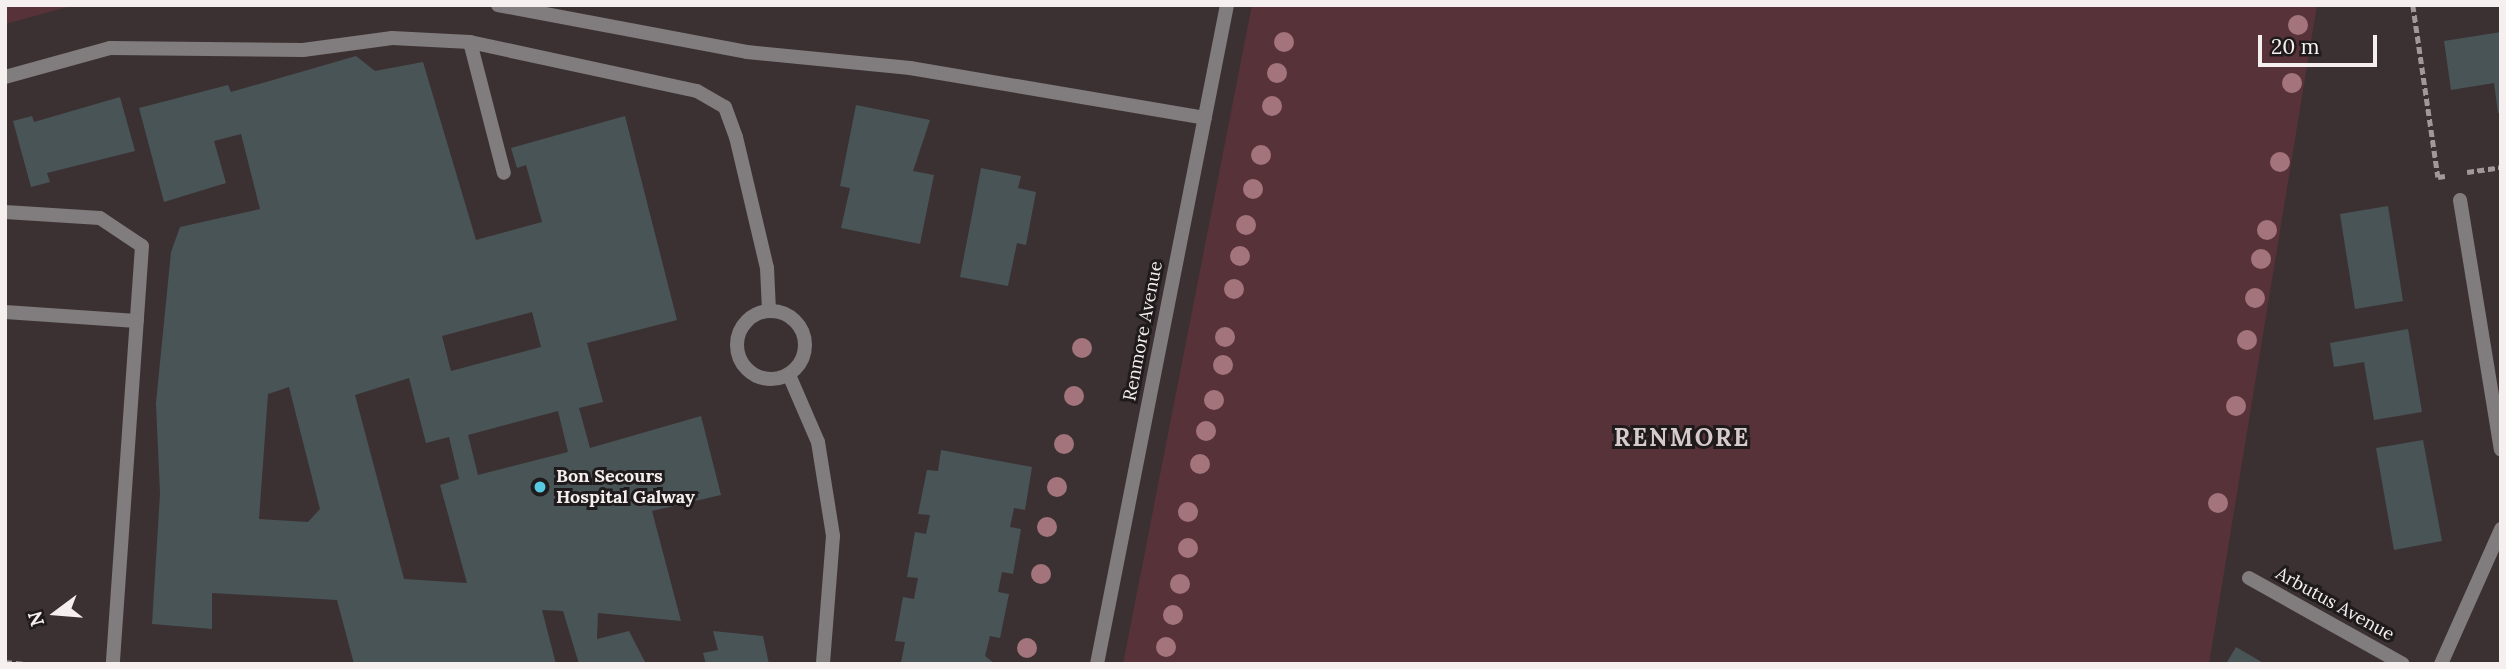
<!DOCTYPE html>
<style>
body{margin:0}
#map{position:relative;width:2506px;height:669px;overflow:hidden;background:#3b3132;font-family:Lora,serif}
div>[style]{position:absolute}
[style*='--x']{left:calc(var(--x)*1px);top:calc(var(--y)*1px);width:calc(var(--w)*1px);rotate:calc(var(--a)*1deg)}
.green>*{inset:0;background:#583239}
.building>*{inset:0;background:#495457}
.path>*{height:4.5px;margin-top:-2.25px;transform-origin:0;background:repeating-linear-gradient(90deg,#a19899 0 7px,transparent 0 10.5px)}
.lane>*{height:14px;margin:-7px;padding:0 7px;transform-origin:7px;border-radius:7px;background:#817c7d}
.lane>.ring{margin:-7px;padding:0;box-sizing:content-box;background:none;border:14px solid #817c7d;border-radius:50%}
.street>*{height:14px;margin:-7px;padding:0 7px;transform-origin:7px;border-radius:7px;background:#817c7d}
.trees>*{width:20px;height:20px;margin:-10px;border-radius:50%;background:#a3747b}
.dots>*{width:19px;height:19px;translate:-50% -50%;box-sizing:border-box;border:4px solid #1f1a1b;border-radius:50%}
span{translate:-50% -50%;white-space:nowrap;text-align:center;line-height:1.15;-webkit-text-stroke:6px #1f1a1b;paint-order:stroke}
.street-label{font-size:18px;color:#f6eff0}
.poi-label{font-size:18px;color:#f6eff0;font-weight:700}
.left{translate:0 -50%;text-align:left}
.district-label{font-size:24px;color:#d7cacb;font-weight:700;letter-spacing:2px}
.frame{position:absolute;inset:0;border:7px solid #f6eff0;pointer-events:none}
.north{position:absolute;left:21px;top:578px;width:70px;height:70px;-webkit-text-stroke:5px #1f1a1b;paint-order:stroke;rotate:254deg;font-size:19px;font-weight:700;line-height:28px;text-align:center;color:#f6eff0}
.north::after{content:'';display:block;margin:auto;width:24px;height:32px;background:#f6eff0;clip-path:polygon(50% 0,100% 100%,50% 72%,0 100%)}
.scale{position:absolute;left:2258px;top:35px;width:119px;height:32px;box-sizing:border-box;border:4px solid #f6eff0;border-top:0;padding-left:9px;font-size:21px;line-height:24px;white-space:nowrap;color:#f6eff0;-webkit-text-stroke:5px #1f1a1b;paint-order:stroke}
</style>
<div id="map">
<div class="green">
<i style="clip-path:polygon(5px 5px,75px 5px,5px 24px)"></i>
<i style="clip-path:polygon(1252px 5px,2317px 5px,2209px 664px,1123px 664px)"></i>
</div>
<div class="building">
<i style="clip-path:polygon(2501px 32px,2501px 112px,2498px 113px,2494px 83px,2451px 90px,2444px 41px)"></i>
<i style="clip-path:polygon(evenodd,356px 56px,375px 71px,423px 62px,476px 240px,542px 222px,526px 165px,517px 168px,511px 148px,625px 116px,677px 320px,587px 343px,603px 402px,579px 408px,590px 448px,701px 416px,721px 495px,652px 511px,681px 621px,598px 613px,597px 639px,629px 631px,646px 664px,579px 664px,563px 611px,542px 610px,556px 664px,354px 664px,337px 600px,212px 593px,212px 629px,152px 624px,160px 494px,156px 403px,171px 252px,180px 227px,260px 209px,241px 134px,214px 141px,226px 183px,164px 202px,139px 108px,228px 85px,231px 92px,356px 56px,532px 312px,541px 347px,451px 371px,442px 336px,532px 312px,356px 56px,409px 378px,426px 443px,449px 437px,459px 479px,440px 485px,467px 583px,404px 579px,355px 395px,409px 378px,356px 56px,289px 387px,320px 509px,308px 522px,259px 519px,268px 394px,289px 387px,356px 56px,558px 411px,568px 452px,478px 475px,468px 435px,558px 411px)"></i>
<i style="clip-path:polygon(120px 97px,135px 151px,47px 173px,50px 182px,31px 187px,13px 121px,32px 116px,34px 122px)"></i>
<i style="clip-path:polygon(856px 105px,930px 120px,913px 171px,934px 175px,920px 244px,841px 228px,850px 188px,840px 186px)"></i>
<i style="clip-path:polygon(981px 168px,1021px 176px,1018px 188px,1036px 192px,1026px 245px,1017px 243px,1008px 286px,960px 277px)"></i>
<i style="clip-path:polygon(2388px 206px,2403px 301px,2355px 309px,2340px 214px)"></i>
<i style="clip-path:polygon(2408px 329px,2422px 412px,2374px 420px,2364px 362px,2334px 367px,2330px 343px)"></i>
<i style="clip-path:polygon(2423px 440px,2442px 541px,2394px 550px,2376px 448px)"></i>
<i style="clip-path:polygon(941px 450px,1032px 467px,1025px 510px,1014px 508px,1010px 527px,1021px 529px,1013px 574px,1002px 572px,998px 592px,1009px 594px,1000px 638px,990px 636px,985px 656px,995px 664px,891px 664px,901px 662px,905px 642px,895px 641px,903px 597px,914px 599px,918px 578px,907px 577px,915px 532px,926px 534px,930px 515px,918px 514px,927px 470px,938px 471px)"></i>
<i style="clip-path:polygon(713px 631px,763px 636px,769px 664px,706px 664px,703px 653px,718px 650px)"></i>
<i style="clip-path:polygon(2236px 647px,2265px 664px,2226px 664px)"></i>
</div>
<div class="path">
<i style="--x:438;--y:5;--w:15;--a:0"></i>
<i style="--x:2413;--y:5;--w:174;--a:81.7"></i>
<i style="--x:2438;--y:177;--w:7;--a:-8"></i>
<i style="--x:2467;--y:172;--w:34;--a:-8"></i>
<i style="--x:5;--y:662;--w:20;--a:6"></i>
</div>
<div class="lane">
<i style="--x:498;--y:5;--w:253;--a:10.7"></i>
<i style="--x:747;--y:52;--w:164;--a:5.6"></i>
<i style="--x:910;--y:68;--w:299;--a:9.6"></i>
<i style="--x:470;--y:42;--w:135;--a:75.5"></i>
<i style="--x:5;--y:77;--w:109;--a:-15.4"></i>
<i style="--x:110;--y:48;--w:193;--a:0.6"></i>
<i style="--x:303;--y:50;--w:90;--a:-7.7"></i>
<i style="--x:392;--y:38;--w:78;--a:2.9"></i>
<i style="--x:470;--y:42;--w:232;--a:12.2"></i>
<i style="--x:697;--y:91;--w:32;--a:30"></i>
<i style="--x:725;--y:107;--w:32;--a:70"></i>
<i style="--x:736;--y:137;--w:135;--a:76.7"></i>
<i style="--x:767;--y:268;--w:42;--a:87.3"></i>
<i style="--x:5;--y:212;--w:95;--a:3.6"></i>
<i style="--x:100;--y:218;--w:50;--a:33.7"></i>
<i style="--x:142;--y:246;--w:419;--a:94"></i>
<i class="ring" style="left:737px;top:311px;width:54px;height:54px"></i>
<i style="--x:5;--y:312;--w:132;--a:3.9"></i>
<i style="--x:789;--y:375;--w:73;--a:66.6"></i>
<i style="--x:818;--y:442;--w:95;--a:80.9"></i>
<i style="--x:833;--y:536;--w:128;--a:94.5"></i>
</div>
<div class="street">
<i style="--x:2460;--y:200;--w:253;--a:80.7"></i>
<i style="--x:2249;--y:578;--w:176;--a:29.2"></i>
<i style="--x:1097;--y:664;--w:672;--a:-78.84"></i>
<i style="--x:2441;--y:664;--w:148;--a:-66"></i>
</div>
<div class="trees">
<i style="left:2298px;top:25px"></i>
<i style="left:1284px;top:42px"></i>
<i style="left:1277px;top:73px"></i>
<i style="left:2292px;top:83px"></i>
<i style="left:1272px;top:106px"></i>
<i style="left:1261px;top:155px"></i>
<i style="left:2280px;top:162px"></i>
<i style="left:1253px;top:189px"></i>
<i style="left:1246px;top:225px"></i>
<i style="left:2267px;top:230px"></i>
<i style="left:1240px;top:256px"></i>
<i style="left:2261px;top:259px"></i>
<i style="left:1234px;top:289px"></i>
<i style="left:2255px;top:298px"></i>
<i style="left:1225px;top:337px"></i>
<i style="left:2247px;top:340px"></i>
<i style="left:1082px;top:348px"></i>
<i style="left:1223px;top:365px"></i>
<i style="left:1074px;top:396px"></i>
<i style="left:1214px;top:400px"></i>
<i style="left:2236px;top:406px"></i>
<i style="left:1206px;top:431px"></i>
<i style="left:1064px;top:444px"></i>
<i style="left:1200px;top:464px"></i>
<i style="left:1057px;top:487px"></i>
<i style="left:2218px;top:503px"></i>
<i style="left:1188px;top:512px"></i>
<i style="left:1047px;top:527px"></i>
<i style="left:1188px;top:548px"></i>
<i style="left:1041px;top:574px"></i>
<i style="left:1180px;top:584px"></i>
<i style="left:1173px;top:615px"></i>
<i style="left:1166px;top:647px"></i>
<i style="left:1027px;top:648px"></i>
</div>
<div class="dots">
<i style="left:540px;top:487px;background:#56c9e1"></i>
</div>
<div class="street-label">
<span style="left:1143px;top:331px;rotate:-79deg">Renmore Avenue</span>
<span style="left:2335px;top:604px;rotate:29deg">Arbutus Avenue</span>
</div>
<div class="poi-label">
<span class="left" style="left:556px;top:487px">Bon Secours<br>Hospital Galway</span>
</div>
<div class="district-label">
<span style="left:1682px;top:438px">RENMORE</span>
</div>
<div class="frame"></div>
<div class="north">N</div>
<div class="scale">20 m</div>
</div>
